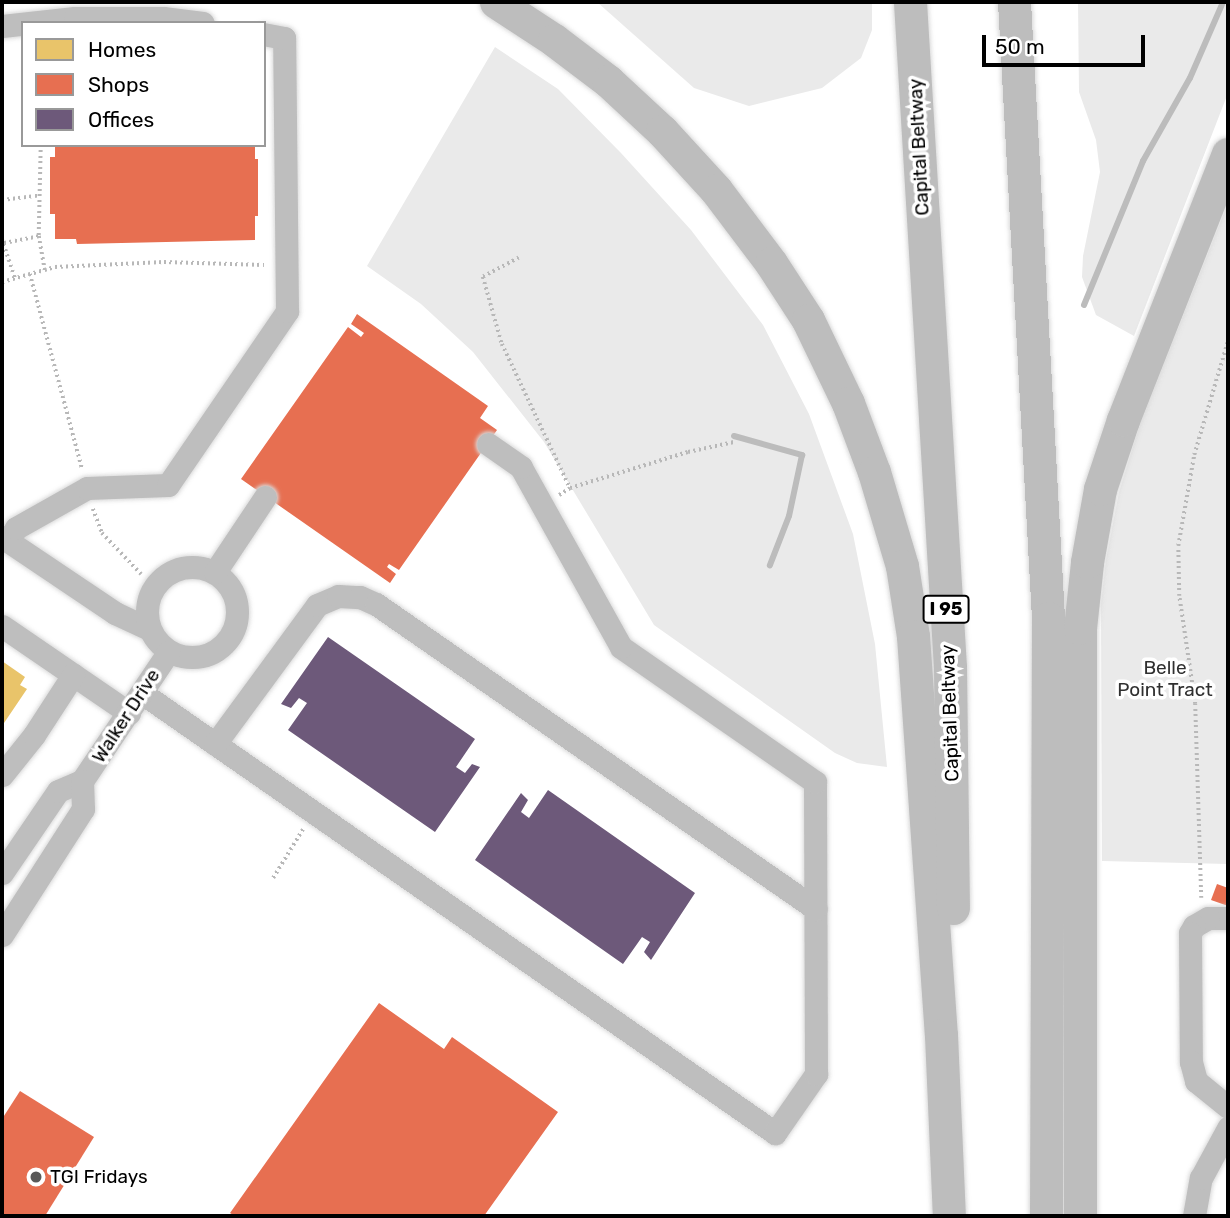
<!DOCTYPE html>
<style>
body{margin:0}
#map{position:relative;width:1230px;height:1218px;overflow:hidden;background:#fff;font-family:Rubik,sans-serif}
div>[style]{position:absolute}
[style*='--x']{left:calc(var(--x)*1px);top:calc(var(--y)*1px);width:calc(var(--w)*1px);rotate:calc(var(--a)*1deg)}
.green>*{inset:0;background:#eaeaea}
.homes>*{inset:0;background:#e9c46a}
.shops>*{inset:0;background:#e76f51}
.offices>*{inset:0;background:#6d597a}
.stream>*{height:6px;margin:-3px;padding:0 3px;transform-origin:3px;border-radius:3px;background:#bcbcbc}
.path>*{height:3.5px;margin-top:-1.75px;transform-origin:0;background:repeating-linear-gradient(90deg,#b8b8b8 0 2px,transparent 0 5.5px)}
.roads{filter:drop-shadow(0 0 2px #dbdbdb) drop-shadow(0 0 2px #dbdbdb)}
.minor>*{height:23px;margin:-11.5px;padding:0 11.5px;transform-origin:11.5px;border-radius:11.5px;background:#bebebe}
.minor>.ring{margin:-11.5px;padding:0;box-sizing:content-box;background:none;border:23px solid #bebebe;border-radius:50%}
.highway>*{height:33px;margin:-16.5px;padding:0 16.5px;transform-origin:16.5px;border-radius:16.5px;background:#bdbdbd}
.dots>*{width:19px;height:19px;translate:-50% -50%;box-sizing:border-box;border:4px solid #fff;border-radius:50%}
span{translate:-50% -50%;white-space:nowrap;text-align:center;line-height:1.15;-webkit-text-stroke:7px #fff;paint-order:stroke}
.shield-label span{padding:2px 5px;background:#fff;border:2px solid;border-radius:5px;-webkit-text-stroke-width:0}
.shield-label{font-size:18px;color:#000;font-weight:700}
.street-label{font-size:19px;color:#000}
.park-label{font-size:19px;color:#303030}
.poi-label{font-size:19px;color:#000}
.left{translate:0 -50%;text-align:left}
.frame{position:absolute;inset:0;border:4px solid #000;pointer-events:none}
.legend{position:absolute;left:21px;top:21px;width:245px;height:126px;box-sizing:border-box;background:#fff;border:2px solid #999;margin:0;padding:9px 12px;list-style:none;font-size:21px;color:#000}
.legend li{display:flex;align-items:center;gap:14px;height:35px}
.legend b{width:35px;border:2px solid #999}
.scale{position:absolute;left:982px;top:35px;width:163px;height:32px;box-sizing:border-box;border:4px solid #000;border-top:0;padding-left:9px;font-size:21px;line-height:24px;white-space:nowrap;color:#000;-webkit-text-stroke:5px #fff;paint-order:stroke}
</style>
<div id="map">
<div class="green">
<i style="clip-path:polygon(597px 2px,872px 2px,872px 30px,861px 58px,822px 88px,749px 106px,694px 88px)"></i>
<i style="clip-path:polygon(1078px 2px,1228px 2px,1228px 93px,1134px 336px,1096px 315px,1082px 277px,1083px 256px,1100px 172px,1096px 140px,1079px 92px)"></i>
<i style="clip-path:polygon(495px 47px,558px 89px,621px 153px,691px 230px,763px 325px,809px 414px,853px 534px,875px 644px,887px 767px,857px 763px,835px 753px,654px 625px,544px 442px,473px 352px,421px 304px,367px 266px)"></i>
<i style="clip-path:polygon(1228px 203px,1228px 864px,1102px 861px,1101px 604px,1106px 560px,1119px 492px,1140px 424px)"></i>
</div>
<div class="homes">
<i style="clip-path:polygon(2px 661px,25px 677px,20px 685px,27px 689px,2px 726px)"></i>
</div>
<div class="shops">
<i style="clip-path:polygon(55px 145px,255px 145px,255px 159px,258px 159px,258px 216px,255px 216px,255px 240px,77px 244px,76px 239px,55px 239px,55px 214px,50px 214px,50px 157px,55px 157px)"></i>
<i style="clip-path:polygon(357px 314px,488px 406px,480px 418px,497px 430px,399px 570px,389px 564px,387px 567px,396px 574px,390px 583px,241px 479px,348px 327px,361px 337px,364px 333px,351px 324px)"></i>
<i style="clip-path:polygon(1217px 884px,1228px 888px,1228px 906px,1211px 900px)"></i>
<i style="clip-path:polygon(379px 1003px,444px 1049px,452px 1037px,558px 1112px,484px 1216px,235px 1216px,230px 1213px)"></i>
<i style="clip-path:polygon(20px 1091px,94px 1137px,45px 1216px,2px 1216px,2px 1119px)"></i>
</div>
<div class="offices">
<i style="clip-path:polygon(328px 637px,475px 739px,456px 767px,465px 773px,472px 764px,480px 767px,435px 832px,288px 730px,307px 703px,299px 698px,291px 708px,281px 704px)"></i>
<i style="clip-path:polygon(548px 790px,695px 893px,651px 960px,644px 952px,650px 942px,642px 937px,623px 964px,475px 860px,521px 793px,528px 800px,521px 812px,529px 818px)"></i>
</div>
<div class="stream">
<i style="--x:1084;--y:305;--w:156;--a:-67.7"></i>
<i style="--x:1143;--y:161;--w:95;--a:-60.5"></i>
<i style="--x:1190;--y:78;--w:83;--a:-66.5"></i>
<i style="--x:734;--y:436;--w:71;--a:15.6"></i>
<i style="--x:802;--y:455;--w:62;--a:102"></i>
<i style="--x:789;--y:516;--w:53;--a:111.2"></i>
</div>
<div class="path">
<i style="--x:41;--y:145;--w:91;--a:91.3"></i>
<i style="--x:39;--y:236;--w:35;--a:80"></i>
<i style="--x:2;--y:200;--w:38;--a:-7"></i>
<i style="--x:2;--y:239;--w:41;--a:71.6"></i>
<i style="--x:4;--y:243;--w:36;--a:-11"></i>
<i style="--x:519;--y:258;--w:41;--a:152.2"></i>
<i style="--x:483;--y:277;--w:70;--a:74.2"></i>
<i style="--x:502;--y:344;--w:159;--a:64.7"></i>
<i style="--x:30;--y:274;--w:201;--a:75"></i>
<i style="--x:2;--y:282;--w:55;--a:-15.8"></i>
<i style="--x:55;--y:267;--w:109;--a:-2.6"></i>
<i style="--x:164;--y:262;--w:100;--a:1.7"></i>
<i style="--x:559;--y:495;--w:13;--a:-32"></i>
<i style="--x:570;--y:488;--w:123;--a:-17"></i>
<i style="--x:688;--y:452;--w:47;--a:-12.3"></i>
<i style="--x:93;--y:509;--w:26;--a:69"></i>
<i style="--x:102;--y:533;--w:57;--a:46.4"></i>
<i style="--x:273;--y:878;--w:57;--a:-58.5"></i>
<i style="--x:1201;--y:898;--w:194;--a:-91.8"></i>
<i style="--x:1195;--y:704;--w:109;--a:-98.4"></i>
<i style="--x:1179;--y:596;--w:50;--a:-91.1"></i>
<i style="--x:1178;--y:546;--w:92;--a:-80"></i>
<i style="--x:1194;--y:455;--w:120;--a:-73.5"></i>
</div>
<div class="roads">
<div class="minor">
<i style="--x:2;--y:26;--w:73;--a:-6.3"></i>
<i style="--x:75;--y:18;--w:88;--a:0"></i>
<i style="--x:163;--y:18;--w:40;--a:7.1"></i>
<i style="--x:2;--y:537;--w:136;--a:33.9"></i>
<i style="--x:115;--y:613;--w:38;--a:25"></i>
<i style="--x:8;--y:541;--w:15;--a:-58"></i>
<i style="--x:16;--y:528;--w:81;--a:-29.4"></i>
<i style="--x:87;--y:488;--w:81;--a:-2.1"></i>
<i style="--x:168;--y:485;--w:211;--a:-55.6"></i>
<i style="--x:287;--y:311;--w:273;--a:-90.6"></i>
<i style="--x:284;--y:38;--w:20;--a:-169"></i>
<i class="ring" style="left:147px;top:567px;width:67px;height:67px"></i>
<i style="--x:215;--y:572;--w:90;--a:-56.3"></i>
<i style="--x:2;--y:626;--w:154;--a:34.4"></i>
<i style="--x:142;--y:693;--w:771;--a:34.8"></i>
<i style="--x:775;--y:1133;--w:72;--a:-55.2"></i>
<i style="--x:816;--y:1074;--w:292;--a:-90.2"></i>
<i style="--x:815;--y:782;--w:236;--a:-145.2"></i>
<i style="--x:621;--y:647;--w:206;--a:-119.1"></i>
<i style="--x:521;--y:467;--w:40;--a:-145.1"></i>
<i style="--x:215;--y:744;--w:172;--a:-53.7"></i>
<i style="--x:317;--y:605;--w:23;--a:-23"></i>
<i style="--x:338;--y:596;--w:22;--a:3"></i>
<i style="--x:360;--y:597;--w:17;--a:24"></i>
<i style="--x:376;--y:604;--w:535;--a:34.73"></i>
<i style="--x:2;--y:775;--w:51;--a:-51.3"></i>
<i style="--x:34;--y:735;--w:72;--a:-57"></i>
<i style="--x:2;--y:873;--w:99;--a:-55.7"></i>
<i style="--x:58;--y:791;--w:26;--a:-23"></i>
<i style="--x:82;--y:781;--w:156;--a:-56.2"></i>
<i style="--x:1228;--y:918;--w:20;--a:180"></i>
<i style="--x:1208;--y:918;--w:16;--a:150"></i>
<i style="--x:1194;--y:926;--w:8;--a:120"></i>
<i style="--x:1190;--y:933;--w:129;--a:89.6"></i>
<i style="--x:1191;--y:1062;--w:20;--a:75"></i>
<i style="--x:1196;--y:1081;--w:41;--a:39.1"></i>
<i style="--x:2;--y:935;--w:150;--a:-57.3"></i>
<i style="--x:83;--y:809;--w:28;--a:-92"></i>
<i style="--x:1194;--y:1216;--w:39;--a:-80"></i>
<i style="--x:1201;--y:1178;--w:57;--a:-61.6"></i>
</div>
<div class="highway">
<i style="--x:496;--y:2;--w:69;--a:33.2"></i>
<i style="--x:554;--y:40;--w:68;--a:37.2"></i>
<i style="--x:608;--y:81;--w:74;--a:42.8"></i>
<i style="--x:662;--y:131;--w:80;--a:47.5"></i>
<i style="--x:716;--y:190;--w:91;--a:53"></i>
<i style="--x:771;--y:263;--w:68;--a:57"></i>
<i style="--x:808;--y:320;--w:92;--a:64.3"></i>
<i style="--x:848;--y:403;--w:74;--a:69.4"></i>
<i style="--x:874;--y:472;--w:98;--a:73.4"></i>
<i style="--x:902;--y:566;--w:71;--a:81.1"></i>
<i style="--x:913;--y:636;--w:400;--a:86"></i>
<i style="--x:941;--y:1035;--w:181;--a:87.5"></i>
<i style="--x:910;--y:2;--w:666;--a:86.56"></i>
<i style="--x:950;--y:667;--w:241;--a:89.3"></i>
<i style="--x:1014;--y:2;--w:617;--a:86.84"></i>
<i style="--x:1048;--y:618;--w:598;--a:90.19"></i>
<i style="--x:1080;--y:1216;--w:588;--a:-90"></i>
<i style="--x:1080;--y:628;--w:66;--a:-83.9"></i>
<i style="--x:1087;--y:562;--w:74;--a:-79.9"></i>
<i style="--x:1100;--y:489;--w:73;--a:-71.6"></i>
<i style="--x:1123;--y:420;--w:286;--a:-68.5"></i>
</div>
</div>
<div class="dots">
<i style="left:36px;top:1177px;background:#595959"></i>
</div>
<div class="shield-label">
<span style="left:946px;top:609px">I 95</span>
</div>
<div class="street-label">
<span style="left:919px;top:147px;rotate:-93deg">Capital Beltway</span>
<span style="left:950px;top:713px;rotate:-92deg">Capital Beltway</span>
<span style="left:126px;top:716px;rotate:-57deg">Walker Drive</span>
</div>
<div class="park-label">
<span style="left:1165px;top:679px">Belle<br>Point Tract</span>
</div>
<div class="poi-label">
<span class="left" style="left:50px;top:1177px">TGI Fridays</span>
</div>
<div class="frame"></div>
<ul class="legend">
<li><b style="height:19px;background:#e9c46a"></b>Homes</li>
<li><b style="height:19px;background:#e76f51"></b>Shops</li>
<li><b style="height:19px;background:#6d597a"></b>Offices</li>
</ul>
<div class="scale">50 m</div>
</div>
